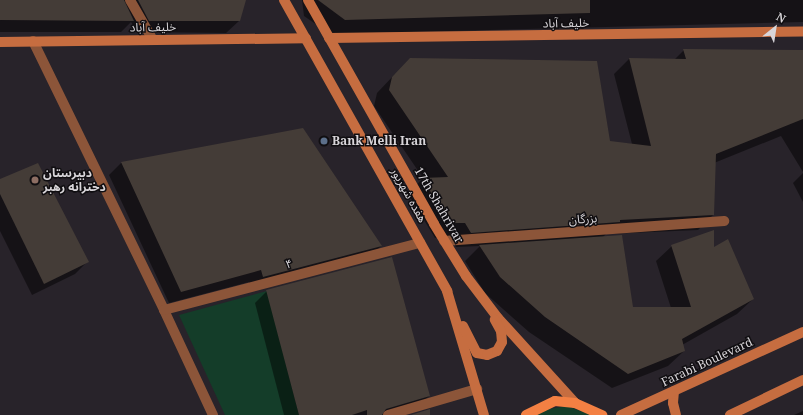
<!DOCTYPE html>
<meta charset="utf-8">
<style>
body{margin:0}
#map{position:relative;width:803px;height:415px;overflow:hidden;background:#28232a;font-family:"Noto Serif","Noto Sans Arabic",serif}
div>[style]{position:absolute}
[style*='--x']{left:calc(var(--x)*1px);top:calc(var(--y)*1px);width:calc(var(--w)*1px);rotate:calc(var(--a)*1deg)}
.green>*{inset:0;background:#143d29}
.shadow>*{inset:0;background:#0007}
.building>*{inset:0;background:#443c37}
.street>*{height:10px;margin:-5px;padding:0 5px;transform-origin:5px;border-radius:5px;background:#8c5539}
.secondary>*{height:10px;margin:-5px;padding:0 5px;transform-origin:5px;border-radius:5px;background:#c66d40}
.primary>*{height:10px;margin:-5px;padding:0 5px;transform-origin:5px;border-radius:5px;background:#f38043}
.dots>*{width:11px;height:11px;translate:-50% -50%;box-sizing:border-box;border:2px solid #100e11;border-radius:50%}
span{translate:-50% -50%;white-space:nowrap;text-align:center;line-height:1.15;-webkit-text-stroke:3px #100e11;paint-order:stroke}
.street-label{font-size:12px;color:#d8d5d9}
.poi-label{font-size:12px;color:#d8d5d9;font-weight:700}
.left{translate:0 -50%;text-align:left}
.north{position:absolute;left:755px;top:8px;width:40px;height:40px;-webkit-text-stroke:3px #100e11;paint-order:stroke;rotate:30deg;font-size:11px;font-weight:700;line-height:16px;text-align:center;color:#d8d5d9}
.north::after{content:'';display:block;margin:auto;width:14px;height:18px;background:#d8d5d9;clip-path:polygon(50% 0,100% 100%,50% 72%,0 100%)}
</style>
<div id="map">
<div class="green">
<i style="clip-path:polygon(267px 291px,299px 415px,225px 415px,179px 315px)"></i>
<i style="clip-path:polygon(567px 406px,592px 415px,536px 415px,549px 409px)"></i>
</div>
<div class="shadow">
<i style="clip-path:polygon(0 0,245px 0,239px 21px,226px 33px,137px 32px,131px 22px,121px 32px,0 32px)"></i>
<i style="clip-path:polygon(302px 0,803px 0,803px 22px,330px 34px,304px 16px)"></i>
<i style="clip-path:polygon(684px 50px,803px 52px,803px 172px,781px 136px,714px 163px,713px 215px,698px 230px,606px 234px,603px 237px,632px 308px,671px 308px,656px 261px,672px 246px,712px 248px,753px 299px,737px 314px,682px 345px,684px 351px,668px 366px,612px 388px,529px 332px,485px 293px,465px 261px,480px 246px,456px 247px,450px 237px,435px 238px,408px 194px,423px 178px,374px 106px,377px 93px,395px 74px,609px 142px,632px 144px,614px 74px,629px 59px,674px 60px)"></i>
<i style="clip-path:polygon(302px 129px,381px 246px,369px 258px,251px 289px,249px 282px,169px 303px,109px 175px,121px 163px)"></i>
<i style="clip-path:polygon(803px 173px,803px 202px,793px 183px)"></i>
<i style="clip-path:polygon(0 180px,87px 262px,75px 274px,32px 295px,0 231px)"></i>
<i style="clip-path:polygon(267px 291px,429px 396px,417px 408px,392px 415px,284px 415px,255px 303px)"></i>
<i style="clip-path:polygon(803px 411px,803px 415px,794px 415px)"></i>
</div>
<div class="building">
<i style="clip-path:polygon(0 0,124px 0,134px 21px,0 20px)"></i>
<i style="clip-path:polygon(138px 0,246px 0,240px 21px,149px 21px)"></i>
<i style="clip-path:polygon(318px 0,590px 0,590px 13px,345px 20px)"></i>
<i style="clip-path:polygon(683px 49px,803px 50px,803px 119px,716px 154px,714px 215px,620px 220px,620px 222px,471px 233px,465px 223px,450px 223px,422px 178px,448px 177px,389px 90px,392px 77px,410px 58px,597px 61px,610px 141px,651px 146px,629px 58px,686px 59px)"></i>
<i style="clip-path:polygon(303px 128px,382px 246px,263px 277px,261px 270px,181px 292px,121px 162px)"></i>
<i style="clip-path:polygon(38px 163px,89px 262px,44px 284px,0 194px,0 179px)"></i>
<i style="clip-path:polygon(714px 230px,714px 247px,728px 239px,754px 299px,682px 339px,685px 351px,628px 374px,545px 317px,500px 277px,479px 245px,622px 235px,633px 307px,691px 307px,671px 245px)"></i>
<i style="clip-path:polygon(392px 257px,430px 396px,386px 409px,382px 415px,367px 415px,367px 410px,352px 415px,299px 415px,266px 290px)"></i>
<i style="clip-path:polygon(430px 409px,430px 415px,411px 415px)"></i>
</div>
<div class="street">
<i style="--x:130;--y:0;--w:46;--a:60.1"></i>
<i style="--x:33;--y:41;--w:299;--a:64"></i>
<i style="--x:164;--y:310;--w:116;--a:65"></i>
<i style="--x:444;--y:241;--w:281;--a:-4.1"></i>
<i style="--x:164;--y:310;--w:265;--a:-14.7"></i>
<i style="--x:388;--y:415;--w:93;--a:-16.3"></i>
</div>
<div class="secondary">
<i style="--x:284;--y:0;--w:334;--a:60.7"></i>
<i style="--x:447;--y:291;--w:129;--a:73.4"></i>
<i style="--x:308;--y:0;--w:257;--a:60.6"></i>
<i style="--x:434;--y:224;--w:61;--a:58.4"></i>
<i style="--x:466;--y:276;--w:53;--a:52.7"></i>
<i style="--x:498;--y:318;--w:115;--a:47.8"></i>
<i style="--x:329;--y:38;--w:474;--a:-0.8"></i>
<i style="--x:0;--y:42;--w:306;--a:-0.7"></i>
<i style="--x:463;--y:326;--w:30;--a:63"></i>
<i style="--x:477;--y:353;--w:10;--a:11"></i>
<i style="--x:487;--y:355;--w:11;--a:-22"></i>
<i style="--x:497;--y:351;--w:10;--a:-61"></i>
<i style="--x:502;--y:342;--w:11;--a:-95"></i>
<i style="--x:501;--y:331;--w:13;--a:-119"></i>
<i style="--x:674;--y:391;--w:12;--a:95"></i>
<i style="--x:673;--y:403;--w:12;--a:76"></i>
<i style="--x:621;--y:415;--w:200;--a:-24.5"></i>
<i style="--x:730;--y:415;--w:81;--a:-25.6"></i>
</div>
<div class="primary">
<i style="--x:526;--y:415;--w:32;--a:-26"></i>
<i style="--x:555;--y:401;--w:20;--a:6"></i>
<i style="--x:575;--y:403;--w:30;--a:24"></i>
</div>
<div class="dots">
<i style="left:324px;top:141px;background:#5c6f8a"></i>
<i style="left:35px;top:180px;background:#8d6e63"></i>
</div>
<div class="street-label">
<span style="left:566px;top:23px;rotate:-1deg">خلیف آباد</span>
<span style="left:153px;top:27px;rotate:-1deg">خلیف آباد</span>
<span style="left:409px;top:195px;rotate:61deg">هفده شهریور</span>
<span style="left:439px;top:205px;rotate:60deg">17th Shahrivar</span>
<span style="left:583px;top:219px;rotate:-4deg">بزرگان</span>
<span style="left:289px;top:264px;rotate:-15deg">۴</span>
<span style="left:707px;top:362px;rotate:-25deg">Farabi Boulevard</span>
</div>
<div class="poi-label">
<span class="left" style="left:332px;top:141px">Bank Melli Iran</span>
<span class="left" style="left:43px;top:180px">دبیرستان<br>دخترانه رهبر</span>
</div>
<div class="north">N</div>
</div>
